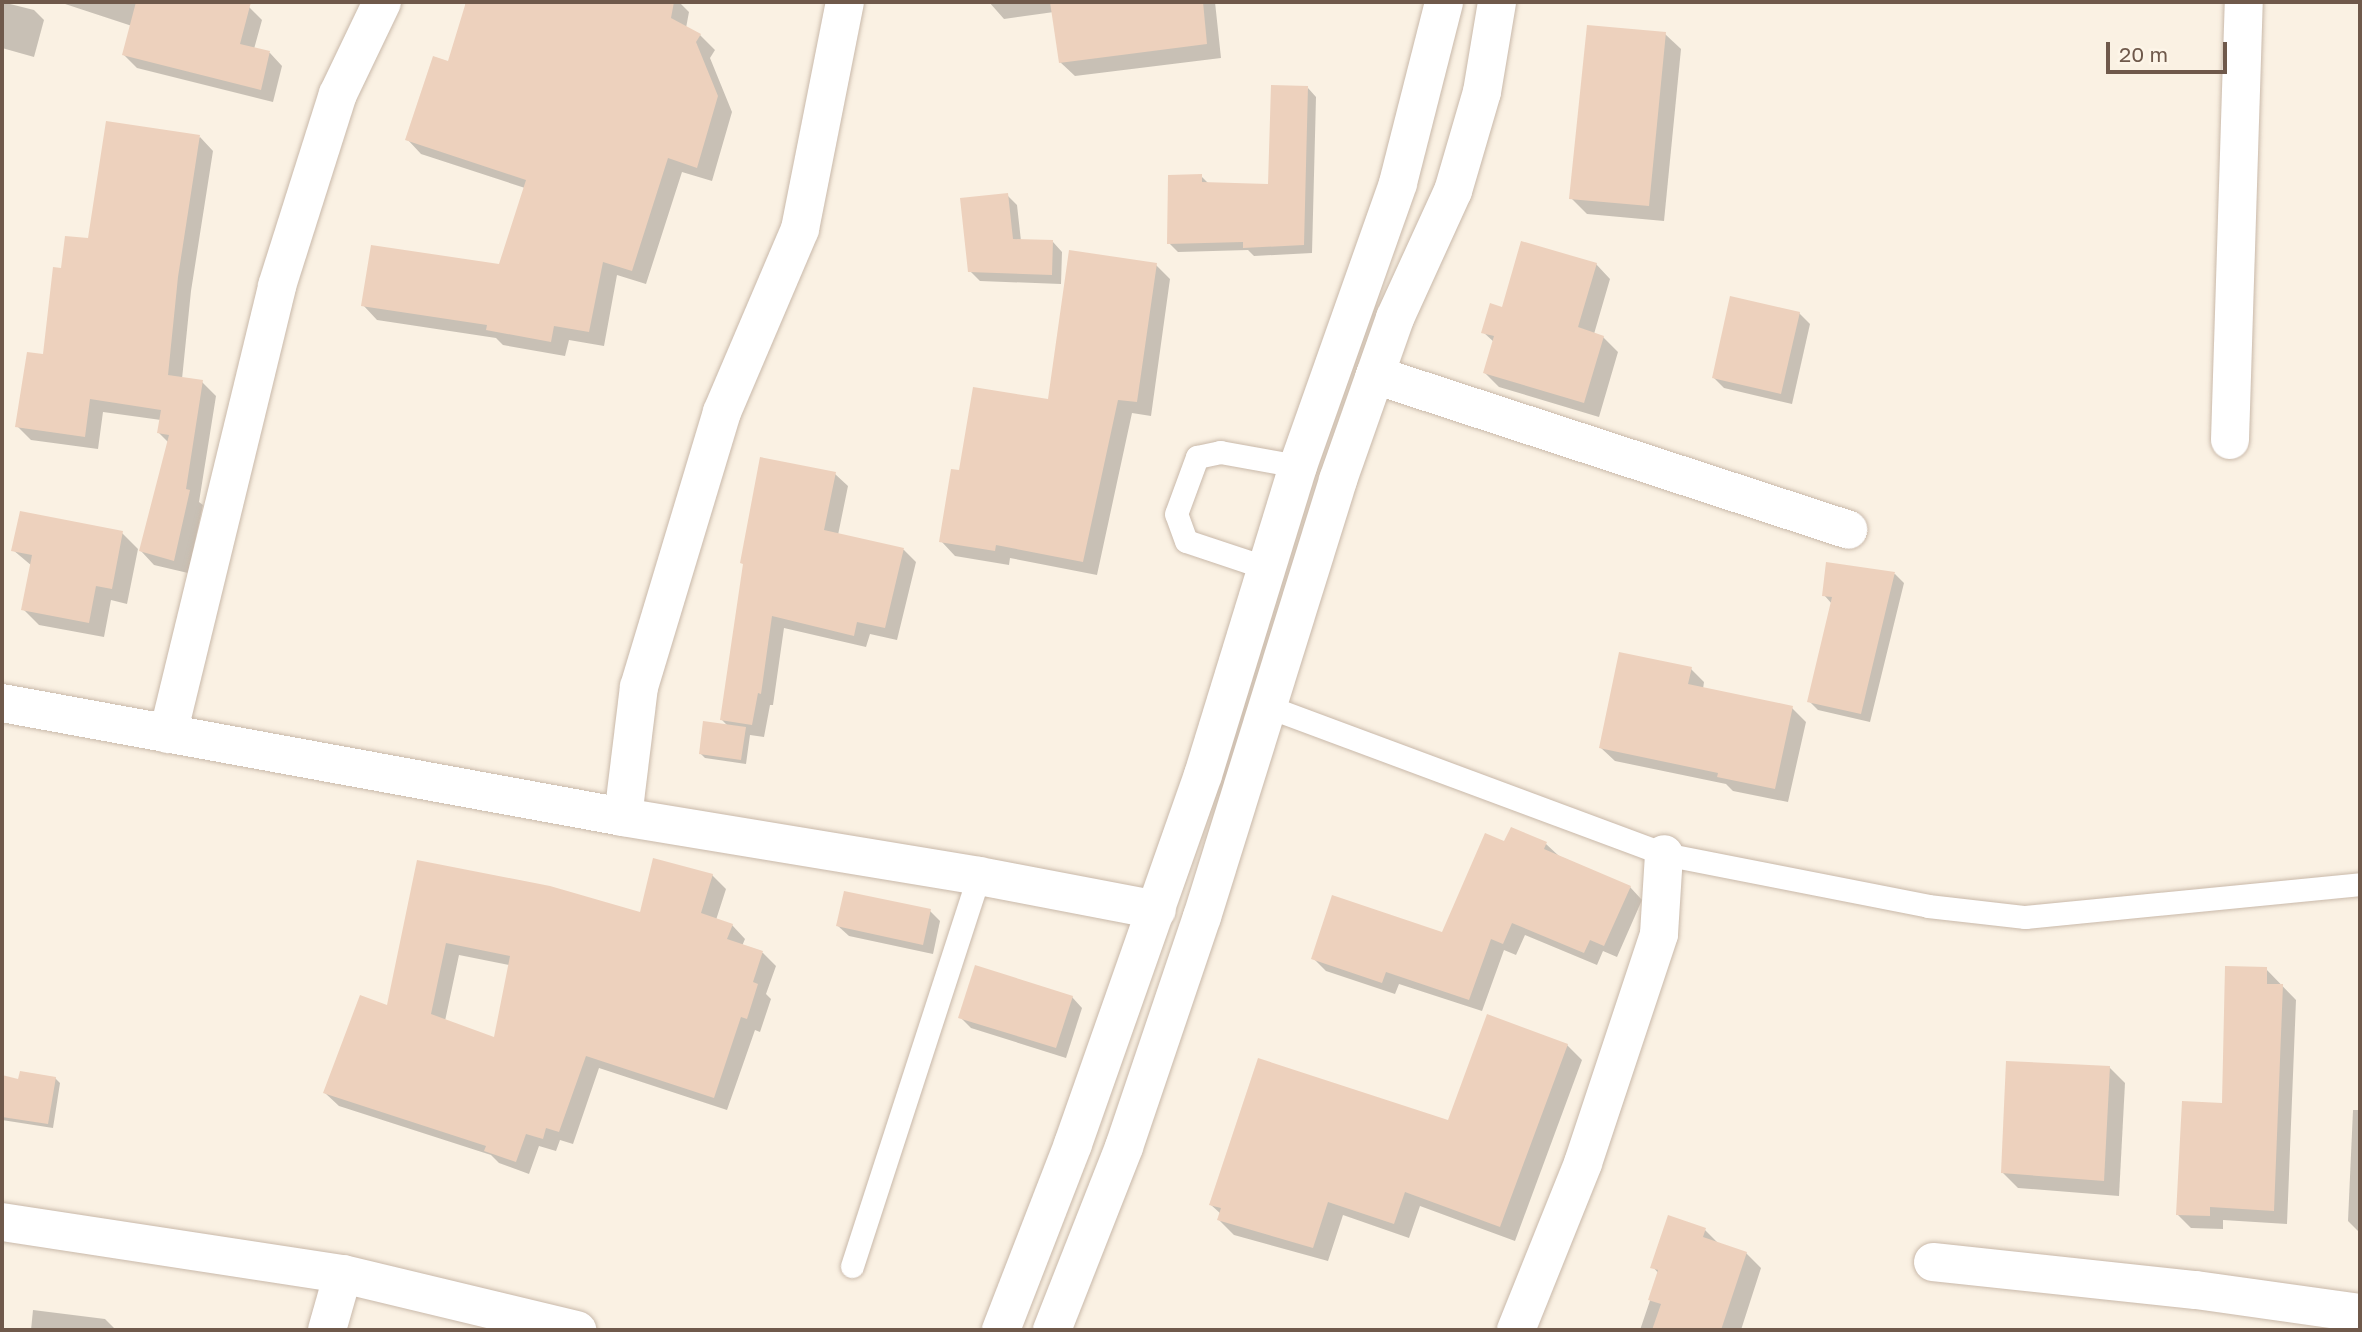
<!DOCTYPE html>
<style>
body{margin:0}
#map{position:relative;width:2362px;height:1332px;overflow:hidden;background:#faf1e3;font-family:"Golos Text",sans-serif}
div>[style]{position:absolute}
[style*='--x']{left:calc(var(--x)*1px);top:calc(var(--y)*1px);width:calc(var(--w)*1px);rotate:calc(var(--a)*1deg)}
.shadow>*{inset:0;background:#0003}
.building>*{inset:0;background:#edd1bd}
.roads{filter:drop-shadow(0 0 2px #c9b9aa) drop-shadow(0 0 2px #c9b9aa)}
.lane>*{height:23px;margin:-11.5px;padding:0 11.5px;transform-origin:11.5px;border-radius:11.5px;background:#fff}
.street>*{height:38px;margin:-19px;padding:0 19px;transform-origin:19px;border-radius:19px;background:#fff}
.secondary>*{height:38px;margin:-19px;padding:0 19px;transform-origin:19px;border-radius:19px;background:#fff}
span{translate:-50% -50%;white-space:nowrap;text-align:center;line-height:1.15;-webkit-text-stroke:5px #fdf5e8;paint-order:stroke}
.frame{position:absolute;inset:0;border:4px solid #6f594b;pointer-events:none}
.scale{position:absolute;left:2106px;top:42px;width:121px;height:32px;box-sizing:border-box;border:4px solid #6f594b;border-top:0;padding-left:9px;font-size:21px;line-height:24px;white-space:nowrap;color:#6f594b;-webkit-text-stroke:5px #fdf5e8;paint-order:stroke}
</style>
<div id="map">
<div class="shadow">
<i style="clip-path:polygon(2px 2px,34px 10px,44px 20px,34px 57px,2px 48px)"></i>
<i style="clip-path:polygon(59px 2px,188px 2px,207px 6px,209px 2px,227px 2px,249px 7px,262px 20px,254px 49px,270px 53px,282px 66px,273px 102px,137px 68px,124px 55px,132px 26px)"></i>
<i style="clip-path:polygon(463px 2px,679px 2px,689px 12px,686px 28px,700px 35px,715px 50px,710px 58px,732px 112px,712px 181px,682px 172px,646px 284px,617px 275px,604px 346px,569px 340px,565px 356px,503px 345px,496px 338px,377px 320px,363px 305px,500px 266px,525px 188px,421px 154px,407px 139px,449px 63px,467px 6px)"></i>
<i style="clip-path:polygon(989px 2px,1215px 2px,1221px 58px,1075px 76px,1060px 62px,1054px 12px,1004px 19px)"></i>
<i style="clip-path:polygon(1665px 34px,1681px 49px,1664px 221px,1587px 214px,1571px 198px)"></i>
<i style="clip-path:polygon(1308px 88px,1316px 97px,1312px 253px,1254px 256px,1248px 250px,1178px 252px,1169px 243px,1201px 176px,1209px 184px,1270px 185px)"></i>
<i style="clip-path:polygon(200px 137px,213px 151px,191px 291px,182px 379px,202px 382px,216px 396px,199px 502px,203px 505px,188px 573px,154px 565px,141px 551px,169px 443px,159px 433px,161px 420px,103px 412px,98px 449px,31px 440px,17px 426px,44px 356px,62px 270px)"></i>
<i style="clip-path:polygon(1007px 195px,1017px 205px,1021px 241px,1053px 242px,1062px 252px,1061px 284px,980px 281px,970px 271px)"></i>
<i style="clip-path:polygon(1596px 264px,1610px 279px,1594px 334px,1603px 337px,1618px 352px,1599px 417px,1499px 387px,1485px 373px,1494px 342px,1483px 332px,1503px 309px)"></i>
<i style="clip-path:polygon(1156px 265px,1170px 279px,1151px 416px,1132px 413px,1097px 575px,1010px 558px,1009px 565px,955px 556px,941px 541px,960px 472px,1049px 402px)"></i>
<i style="clip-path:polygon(1799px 313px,1810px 324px,1792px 404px,1724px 388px,1714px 378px)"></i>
<i style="clip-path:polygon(835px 474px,848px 486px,838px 535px,904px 550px,916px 562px,897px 640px,870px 634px,866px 647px,784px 628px,773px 705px,770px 705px,764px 737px,750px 735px,746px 764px,705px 758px,700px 753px,728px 726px,722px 720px)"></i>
<i style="clip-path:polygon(122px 533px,138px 549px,127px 604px,111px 600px,104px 637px,39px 625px,23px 609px,32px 566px,13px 550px)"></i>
<i style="clip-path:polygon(1895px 574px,1904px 583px,1870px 722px,1818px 710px,1809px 701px,1832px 604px,1824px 595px)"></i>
<i style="clip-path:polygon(1691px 669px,1704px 682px,1703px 689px,1792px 708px,1806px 722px,1788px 802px,1733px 791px,1726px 784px,1615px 761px,1601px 748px)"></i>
<i style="clip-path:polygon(1505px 843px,1546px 844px,1559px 856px,1630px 887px,1642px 900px,1617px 957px,1603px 951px,1597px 965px,1525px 935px,1516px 955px,1504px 950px,1482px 1011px,1399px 984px,1395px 994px,1326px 971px,1313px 958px,1443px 934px)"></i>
<i style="clip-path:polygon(evenodd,419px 862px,641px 914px,712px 875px,726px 889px,716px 920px,732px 925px,745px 939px,742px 946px,763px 953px,776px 966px,766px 994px,771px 999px,760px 1032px,755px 1030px,727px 1110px,599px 1068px,573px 1144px,560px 1140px,556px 1151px,539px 1146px,529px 1174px,499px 1163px,491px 1155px,339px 1106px,325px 1093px,388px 1007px,419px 862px,459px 955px,509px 965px,495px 1039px,445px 1021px,459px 955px)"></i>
<i style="clip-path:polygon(930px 911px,940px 921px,933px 954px,849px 936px,838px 926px)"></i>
<i style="clip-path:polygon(2266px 969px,2296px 1000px,2287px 1224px,2223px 1220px,2223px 1229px,2191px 1228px,2177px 1214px,2224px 1104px)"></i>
<i style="clip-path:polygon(1072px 997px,1082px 1008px,1066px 1058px,971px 1028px,960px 1017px)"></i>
<i style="clip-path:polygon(1567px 1045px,1582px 1060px,1515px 1241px,1420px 1206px,1409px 1238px,1343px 1215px,1328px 1261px,1234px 1235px,1219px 1220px,1221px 1214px,1211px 1205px,1449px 1123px)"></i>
<i style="clip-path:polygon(2109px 1067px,2125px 1083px,2119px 1196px,2018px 1188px,2002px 1172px)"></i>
<i style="clip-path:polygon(2px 1077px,20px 1081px,55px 1078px,60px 1083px,53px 1128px,2px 1120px)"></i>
<i style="clip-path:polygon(2353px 1110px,2360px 1110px,2360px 1233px,2348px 1221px)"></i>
<i style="clip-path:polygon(1705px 1230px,1720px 1245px,1746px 1253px,1761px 1268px,1741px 1330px,1640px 1330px,1659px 1274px,1653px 1267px)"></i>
<i style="clip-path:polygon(33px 1310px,105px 1319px,116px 1330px,31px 1330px)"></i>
</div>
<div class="building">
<i style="clip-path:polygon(136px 2px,251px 2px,240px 44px,270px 51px,261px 90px,122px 55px)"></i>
<i style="clip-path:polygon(466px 2px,674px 2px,671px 18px,701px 34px,696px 42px,718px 96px,697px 168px,668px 158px,632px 271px,603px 262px,589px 332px,554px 326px,551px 342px,486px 330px,487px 325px,361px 306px,371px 245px,499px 264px,526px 180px,405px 140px,433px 56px,448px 61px)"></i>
<i style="clip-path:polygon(1050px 2px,1203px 2px,1207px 44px,1059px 63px)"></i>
<i style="clip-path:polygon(1587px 25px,1666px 32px,1649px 206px,1569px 199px)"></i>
<i style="clip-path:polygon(1271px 85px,1308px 86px,1304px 245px,1243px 248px,1243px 242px,1167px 244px,1168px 175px,1202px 174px,1202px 182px,1268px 184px)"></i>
<i style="clip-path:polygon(106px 121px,200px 135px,178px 277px,168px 375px,203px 380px,186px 489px,190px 490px,174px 561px,139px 551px,169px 435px,157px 433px,161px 410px,90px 399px,85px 437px,15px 427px,27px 352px,43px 354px,53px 267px,61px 268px,65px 236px,88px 238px)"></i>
<i style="clip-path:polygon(1008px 193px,1013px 239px,1053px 240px,1052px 275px,968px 272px,960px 198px)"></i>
<i style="clip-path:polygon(1521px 241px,1597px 263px,1578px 327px,1604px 336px,1584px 403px,1483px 373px,1494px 336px,1481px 333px,1490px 303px,1502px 307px)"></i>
<i style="clip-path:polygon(1069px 250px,1157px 263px,1137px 402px,1118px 400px,1083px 562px,996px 545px,995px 551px,939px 542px,951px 469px,959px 470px,973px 387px,1048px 399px)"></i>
<i style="clip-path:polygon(1730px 296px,1800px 312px,1781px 394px,1712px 378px)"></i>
<i style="clip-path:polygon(760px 457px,836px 472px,824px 530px,904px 548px,885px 628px,857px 622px,854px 636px,772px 616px,761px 694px,758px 693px,752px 725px,720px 720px,743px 564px,740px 563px)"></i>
<i style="clip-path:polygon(20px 511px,123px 531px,112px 589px,96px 586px,89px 623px,21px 610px,32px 555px,11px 551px)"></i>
<i style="clip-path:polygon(1826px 562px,1895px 572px,1861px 714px,1807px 702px,1832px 597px,1822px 596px)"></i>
<i style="clip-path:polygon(1619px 652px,1692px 667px,1688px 684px,1793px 706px,1775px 789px,1717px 777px,1718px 773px,1599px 748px)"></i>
<i style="clip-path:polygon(703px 721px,746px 727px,741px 760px,699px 754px)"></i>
<i style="clip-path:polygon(1511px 827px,1547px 842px,1544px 849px,1631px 886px,1604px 946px,1590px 940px,1584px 953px,1512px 923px,1503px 944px,1491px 939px,1469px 1000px,1386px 972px,1382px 983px,1311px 959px,1332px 895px,1442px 932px,1485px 833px,1504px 841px)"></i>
<i style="clip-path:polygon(evenodd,653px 858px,713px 874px,701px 913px,733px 924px,727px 939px,763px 951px,753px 982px,758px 984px,747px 1019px,741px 1017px,714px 1098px,586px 1056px,559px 1132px,546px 1128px,543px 1139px,526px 1134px,516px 1162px,484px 1151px,486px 1146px,323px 1093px,360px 995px,387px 1005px,417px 860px,550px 886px,640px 912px,653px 858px,446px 943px,510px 956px,494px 1037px,431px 1014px,446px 943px)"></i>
<i style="clip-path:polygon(844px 891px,931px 909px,923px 945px,836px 926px)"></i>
<i style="clip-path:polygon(975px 965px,1073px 996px,1056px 1048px,958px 1018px)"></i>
<i style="clip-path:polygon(2225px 966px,2267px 967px,2267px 984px,2283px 984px,2274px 1211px,2210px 1207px,2210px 1216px,2176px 1215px,2182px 1101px,2222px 1103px)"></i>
<i style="clip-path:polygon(1487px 1014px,1568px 1044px,1500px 1227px,1405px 1192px,1394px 1224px,1328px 1202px,1313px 1248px,1217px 1220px,1221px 1208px,1209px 1205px,1258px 1058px,1448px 1120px)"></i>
<i style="clip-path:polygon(2006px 1061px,2110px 1066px,2104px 1181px,2001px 1173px)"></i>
<i style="clip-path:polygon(20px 1071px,56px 1077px,48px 1124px,2px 1117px,2px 1075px,18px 1079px)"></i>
<i style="clip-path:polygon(1668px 1215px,1706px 1228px,1703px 1237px,1747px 1252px,1721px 1330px,1652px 1330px,1661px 1304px,1648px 1300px,1658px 1270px,1650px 1268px)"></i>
</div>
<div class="roads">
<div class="lane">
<i style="--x:1267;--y:568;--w:85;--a:-161.6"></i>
<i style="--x:1186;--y:541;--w:29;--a:-110"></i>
<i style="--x:1176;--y:514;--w:61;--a:-69.8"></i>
<i style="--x:1197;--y:457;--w:24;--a:-12"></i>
<i style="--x:1220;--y:452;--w:79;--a:10.2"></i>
<i style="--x:1269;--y:707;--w:421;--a:20.4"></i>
<i style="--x:1664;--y:854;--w:269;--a:11.1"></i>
<i style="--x:1928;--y:906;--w:98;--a:6.5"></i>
<i style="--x:2025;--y:917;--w:337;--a:-5.6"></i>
<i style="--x:852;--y:1266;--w:410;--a:-72"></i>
</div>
<div class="street">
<i style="--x:1375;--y:375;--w:498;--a:18.1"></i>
<i style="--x:2230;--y:440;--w:438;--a:-88.2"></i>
<i style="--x:2;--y:703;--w:631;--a:10.4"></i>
<i style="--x:623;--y:817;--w:361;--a:9.4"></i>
<i style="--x:979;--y:876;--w:181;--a:10.8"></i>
<i style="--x:168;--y:734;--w:461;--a:-76.3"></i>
<i style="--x:277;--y:286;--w:201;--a:-72.4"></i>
<i style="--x:338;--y:94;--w:102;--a:-64.4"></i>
<i style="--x:623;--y:817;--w:131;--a:-83"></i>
<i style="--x:639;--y:687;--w:287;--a:-73.2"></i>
<i style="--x:722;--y:412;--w:199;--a:-66.9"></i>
<i style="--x:800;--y:229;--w:231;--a:-78.8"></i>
<i style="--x:2;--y:1222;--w:345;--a:8.7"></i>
<i style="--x:343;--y:1274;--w:241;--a:13.5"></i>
<i style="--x:1933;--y:1262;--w:264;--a:6.1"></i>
<i style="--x:2196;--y:1290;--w:166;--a:8"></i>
<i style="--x:327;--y:1330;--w:58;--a:-74.1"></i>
<i style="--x:1516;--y:1330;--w:180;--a:-68.1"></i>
<i style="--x:1583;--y:1163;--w:241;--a:-71.6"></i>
<i style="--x:1659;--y:934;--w:80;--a:-86.4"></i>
</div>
<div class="secondary">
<i style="--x:1001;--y:1330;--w:199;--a:-68.8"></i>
<i style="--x:1073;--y:1144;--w:391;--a:-70.6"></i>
<i style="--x:1203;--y:775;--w:323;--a:-72.9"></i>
<i style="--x:1298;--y:466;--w:300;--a:-70.5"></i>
<i style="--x:1398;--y:183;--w:187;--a:-75.7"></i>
<i style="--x:1052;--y:1330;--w:197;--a:-68.5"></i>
<i style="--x:1124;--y:1147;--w:243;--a:-71.3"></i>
<i style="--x:1202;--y:917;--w:458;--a:-72.7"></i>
<i style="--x:1338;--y:480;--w:172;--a:-70.6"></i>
<i style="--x:1395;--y:318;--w:140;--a:-65.5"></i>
<i style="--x:1453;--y:191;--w:103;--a:-73.7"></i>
<i style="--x:1482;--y:92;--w:91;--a:-80.5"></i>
</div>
</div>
<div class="frame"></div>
<div class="scale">20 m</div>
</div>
